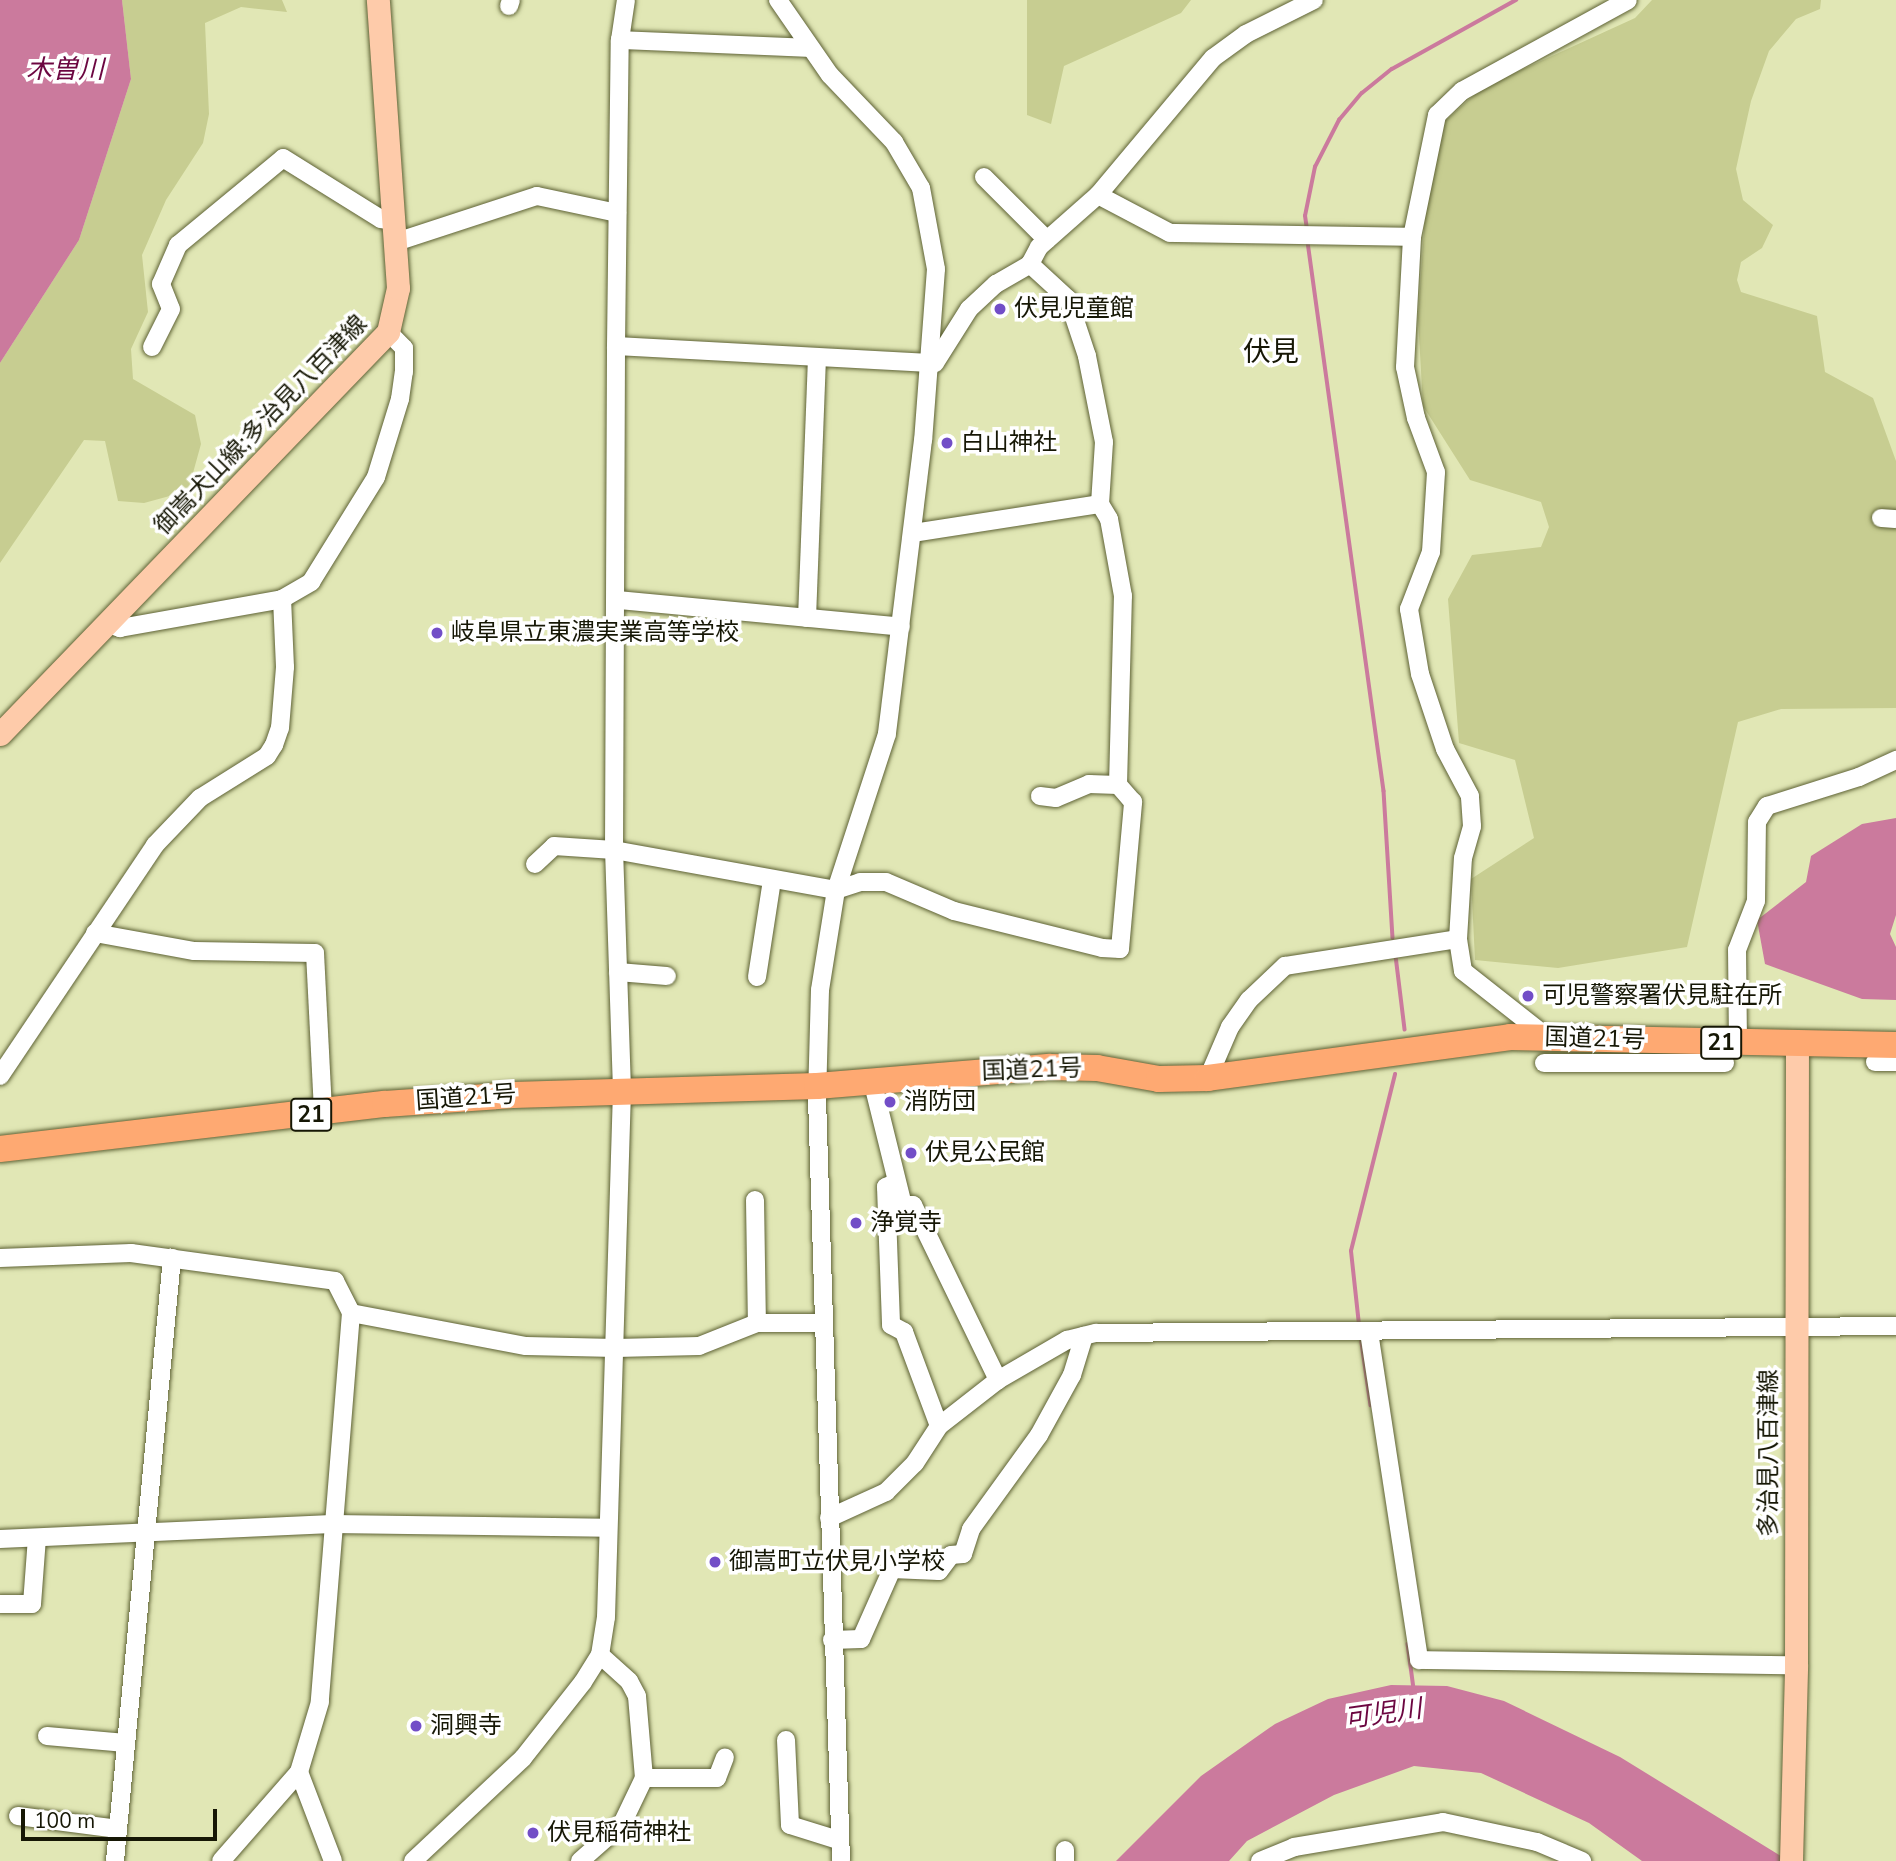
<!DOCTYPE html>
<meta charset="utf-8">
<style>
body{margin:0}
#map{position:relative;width:1896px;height:1861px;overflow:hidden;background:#e1e7b5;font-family:"Nunito Sans","Noto Sans JP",sans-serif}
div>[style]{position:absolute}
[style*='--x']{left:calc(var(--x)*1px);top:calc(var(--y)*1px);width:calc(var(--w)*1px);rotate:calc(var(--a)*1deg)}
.green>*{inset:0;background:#c7cd91}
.water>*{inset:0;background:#cb7a9d}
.stream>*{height:3.5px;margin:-1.75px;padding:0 1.75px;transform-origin:1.75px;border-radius:1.75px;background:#cb7a9d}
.roads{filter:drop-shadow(0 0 2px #5e6235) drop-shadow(0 0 2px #5e6235)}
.minor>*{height:18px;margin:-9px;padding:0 9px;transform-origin:9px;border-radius:9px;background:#fff}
.major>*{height:23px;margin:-11.5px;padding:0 11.5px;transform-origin:11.5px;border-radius:11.5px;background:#fecbaa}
.highway>*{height:26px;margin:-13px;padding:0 13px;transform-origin:13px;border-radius:13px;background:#fea972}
.dots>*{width:19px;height:19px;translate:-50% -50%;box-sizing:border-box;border:4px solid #fff;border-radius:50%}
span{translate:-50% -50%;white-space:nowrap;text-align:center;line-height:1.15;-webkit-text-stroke:7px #fff;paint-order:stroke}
.shield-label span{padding:2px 5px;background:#fff;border:2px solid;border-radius:5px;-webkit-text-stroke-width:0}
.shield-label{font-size:23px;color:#161705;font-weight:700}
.poi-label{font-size:24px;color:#161705}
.left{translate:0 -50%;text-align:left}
.street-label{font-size:24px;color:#161705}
.water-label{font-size:26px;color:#6c0641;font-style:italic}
.quarter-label{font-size:28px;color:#161705}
.scale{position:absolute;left:21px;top:1809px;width:196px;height:32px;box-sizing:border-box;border:4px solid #161705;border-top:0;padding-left:9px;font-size:21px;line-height:24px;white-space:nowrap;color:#161705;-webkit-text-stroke:5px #fff;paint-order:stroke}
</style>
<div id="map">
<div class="green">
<i style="clip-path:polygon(122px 0,282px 0,287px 12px,241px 7px,205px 23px,209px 114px,203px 143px,166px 200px,142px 255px,148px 312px,131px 349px,133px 379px,195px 415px,201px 444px,188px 491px,144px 503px,118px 501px,105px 441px,84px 440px,0 563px,0 363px,79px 240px,131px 79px)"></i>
<i style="clip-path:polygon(1027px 0,1191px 0,1181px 13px,1064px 66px,1051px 124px,1027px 115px)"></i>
<i style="clip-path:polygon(1652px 0,1821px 0,1820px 9px,1796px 19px,1769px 51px,1751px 101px,1736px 169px,1743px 200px,1773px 225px,1762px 248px,1741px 262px,1737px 280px,1741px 292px,1817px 316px,1825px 372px,1873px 398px,1896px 461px,1896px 708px,1781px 709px,1738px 722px,1687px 947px,1558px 968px,1475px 960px,1471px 879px,1534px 838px,1515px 760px,1459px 743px,1448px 599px,1472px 555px,1541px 547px,1549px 527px,1541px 502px,1470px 480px,1423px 406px,1418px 318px,1425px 216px,1444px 122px,1482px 88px,1635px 18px)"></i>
</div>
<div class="water">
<i style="clip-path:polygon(0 0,122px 0,131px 79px,79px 240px,0 363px)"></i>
<i style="clip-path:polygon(1896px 818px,1896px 915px,1890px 934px,1896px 947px,1896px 1000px,1862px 999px,1765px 964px,1757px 920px,1806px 882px,1811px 856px,1862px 824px)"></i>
<i style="clip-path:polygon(1391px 1685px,1447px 1686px,1504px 1701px,1620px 1757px,1789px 1861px,1642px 1861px,1589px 1823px,1481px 1773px,1414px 1766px,1334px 1795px,1247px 1841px,1229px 1861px,1116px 1861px,1201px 1776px,1275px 1724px,1328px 1699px)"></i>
</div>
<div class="stream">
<i style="--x:1307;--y:230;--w:14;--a:-98"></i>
<i style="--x:1305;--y:216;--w:50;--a:-78.5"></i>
<i style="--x:1315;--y:167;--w:53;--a:-62.9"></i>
<i style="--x:1339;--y:120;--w:35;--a:-50"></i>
<i style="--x:1362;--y:93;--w:38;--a:-39"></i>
<i style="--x:1392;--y:69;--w:142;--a:-29.1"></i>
<i style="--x:1308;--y:242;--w:554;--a:82.12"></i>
<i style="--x:1384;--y:791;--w:147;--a:86.5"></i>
<i style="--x:1396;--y:956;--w:74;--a:83"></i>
<i style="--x:1359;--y:1325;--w:74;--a:-96.2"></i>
<i style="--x:1351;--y:1251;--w:182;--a:-76"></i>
<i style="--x:1361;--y:1336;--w:70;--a:81.8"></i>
<i style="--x:1408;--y:1644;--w:45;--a:82.4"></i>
</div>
<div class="roads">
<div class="minor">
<i style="--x:778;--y:0;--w:91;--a:55.3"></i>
<i style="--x:830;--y:75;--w:93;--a:46.3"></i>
<i style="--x:894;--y:142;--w:53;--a:59.6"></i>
<i style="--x:921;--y:188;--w:82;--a:79.5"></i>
<i style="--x:936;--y:269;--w:171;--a:94.3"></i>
<i style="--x:923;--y:440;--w:296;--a:97"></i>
<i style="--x:887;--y:734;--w:164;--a:108.1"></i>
<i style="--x:836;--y:890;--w:101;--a:99.1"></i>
<i style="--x:820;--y:990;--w:108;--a:91.6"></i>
<i style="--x:817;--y:1098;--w:763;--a:88.2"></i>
<i style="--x:509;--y:6;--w:6;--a:-72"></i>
<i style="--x:620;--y:40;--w:189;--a:2.4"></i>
<i style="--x:984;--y:177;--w:89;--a:45"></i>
<i style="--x:1098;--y:195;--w:81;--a:27.8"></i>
<i style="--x:1170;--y:233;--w:242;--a:0.9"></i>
<i style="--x:396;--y:242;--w:148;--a:-18.1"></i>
<i style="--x:537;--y:196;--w:82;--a:12"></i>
<i style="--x:616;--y:346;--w:319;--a:3.1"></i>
<i style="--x:935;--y:363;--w:64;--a:-57.8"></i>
<i style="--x:969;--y:309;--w:37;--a:-43"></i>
<i style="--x:996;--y:284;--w:39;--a:-30"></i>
<i style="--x:1030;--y:264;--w:19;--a:-62"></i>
<i style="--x:1039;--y:247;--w:79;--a:-41.4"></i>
<i style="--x:1098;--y:195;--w:179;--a:-50"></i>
<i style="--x:1213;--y:58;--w:41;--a:-36"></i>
<i style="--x:1246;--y:34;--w:76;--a:-26.6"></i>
<i style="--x:152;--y:347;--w:42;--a:-63.4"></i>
<i style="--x:171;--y:309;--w:27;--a:-112"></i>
<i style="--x:161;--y:284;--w:43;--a:-66.4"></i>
<i style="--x:178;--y:245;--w:136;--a:-39.6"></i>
<i style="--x:283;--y:158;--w:115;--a:31.9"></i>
<i style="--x:381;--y:219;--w:15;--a:8"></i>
<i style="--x:1881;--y:518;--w:15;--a:4"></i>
<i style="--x:913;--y:533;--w:189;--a:-8.8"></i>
<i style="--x:618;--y:600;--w:284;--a:5.4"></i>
<i style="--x:807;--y:618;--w:260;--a:-87.8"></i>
<i style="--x:106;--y:623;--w:15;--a:20"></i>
<i style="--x:120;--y:628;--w:165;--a:-10.1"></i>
<i style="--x:1040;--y:796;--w:16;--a:7"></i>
<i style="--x:1056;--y:798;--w:36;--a:-23"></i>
<i style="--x:1089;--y:784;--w:29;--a:2"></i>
<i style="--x:535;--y:864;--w:26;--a:-43"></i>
<i style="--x:554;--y:846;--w:60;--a:3.8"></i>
<i style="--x:614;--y:850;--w:226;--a:10.2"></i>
<i style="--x:836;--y:890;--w:25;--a:-18"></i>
<i style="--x:860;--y:882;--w:26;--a:0"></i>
<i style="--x:886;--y:882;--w:74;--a:23.1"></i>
<i style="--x:954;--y:911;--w:153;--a:14"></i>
<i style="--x:1102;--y:948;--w:18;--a:3"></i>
<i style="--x:1120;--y:949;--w:148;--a:-84.9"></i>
<i style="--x:1133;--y:802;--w:23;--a:-131"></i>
<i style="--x:1118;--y:785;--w:189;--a:-88.5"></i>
<i style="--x:1123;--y:596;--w:78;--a:-100.3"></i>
<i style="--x:1109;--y:519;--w:17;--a:-121"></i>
<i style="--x:1100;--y:504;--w:62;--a:-86.3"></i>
<i style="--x:1104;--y:442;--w:88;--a:-101.2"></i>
<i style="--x:1087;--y:356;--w:60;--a:-108.4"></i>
<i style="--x:1068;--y:299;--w:52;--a:-137.4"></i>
<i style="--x:95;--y:933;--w:101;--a:10.3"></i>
<i style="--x:194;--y:951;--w:121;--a:0.9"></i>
<i style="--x:315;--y:953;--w:160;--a:87.1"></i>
<i style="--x:618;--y:972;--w:49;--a:4.7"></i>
<i style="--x:757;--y:977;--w:98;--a:-81.2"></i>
<i style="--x:1547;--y:1037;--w:107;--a:-141.8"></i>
<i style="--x:1463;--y:971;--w:32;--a:-99"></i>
<i style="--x:1458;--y:939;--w:81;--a:-86.5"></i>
<i style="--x:1463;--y:858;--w:33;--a:-74"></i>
<i style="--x:1472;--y:826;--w:30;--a:-94"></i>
<i style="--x:1470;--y:796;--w:53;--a:-118"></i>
<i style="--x:1445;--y:749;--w:79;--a:-108.4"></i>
<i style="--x:1420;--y:674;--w:66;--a:-99.6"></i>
<i style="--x:1409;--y:609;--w:61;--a:-68.9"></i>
<i style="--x:1431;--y:552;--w:80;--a:-86.4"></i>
<i style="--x:1436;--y:472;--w:58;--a:-110.3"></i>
<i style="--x:1416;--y:418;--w:52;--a:-102.2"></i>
<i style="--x:1405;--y:367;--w:130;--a:-86.9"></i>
<i style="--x:1412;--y:237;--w:125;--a:-78.4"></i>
<i style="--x:1437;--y:115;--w:35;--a:-44"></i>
<i style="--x:1462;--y:91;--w:189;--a:-28.7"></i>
<i style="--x:1738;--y:1044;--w:94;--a:-90.6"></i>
<i style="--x:1737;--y:950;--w:53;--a:-68.8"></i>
<i style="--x:1756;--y:901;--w:79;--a:-89.3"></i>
<i style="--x:1757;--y:822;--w:19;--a:-58"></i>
<i style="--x:1767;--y:806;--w:96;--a:-17.5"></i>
<i style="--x:1859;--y:777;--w:41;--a:-24.7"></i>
<i style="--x:1875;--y:1062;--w:21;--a:0"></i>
<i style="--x:1544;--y:1063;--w:181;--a:0"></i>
<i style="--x:0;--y:1076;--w:278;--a:-56.1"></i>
<i style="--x:155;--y:845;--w:65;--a:-46.2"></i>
<i style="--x:200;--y:798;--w:79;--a:-32.1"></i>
<i style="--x:267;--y:756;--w:13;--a:-58"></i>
<i style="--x:274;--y:745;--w:18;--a:-71"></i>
<i style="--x:280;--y:728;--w:61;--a:-85.3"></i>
<i style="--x:285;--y:667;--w:68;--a:-92.5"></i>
<i style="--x:282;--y:599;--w:34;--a:-30"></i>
<i style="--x:311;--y:582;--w:123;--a:-58.2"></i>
<i style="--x:376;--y:477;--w:82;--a:-72.9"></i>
<i style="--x:400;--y:399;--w:27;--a:-82"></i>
<i style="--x:404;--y:372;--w:24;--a:-90"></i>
<i style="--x:404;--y:348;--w:23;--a:-135"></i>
<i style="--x:1208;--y:1078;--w:56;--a:-66.7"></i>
<i style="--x:1230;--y:1027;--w:33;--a:-55"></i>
<i style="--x:1249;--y:1000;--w:50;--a:-43.4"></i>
<i style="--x:1285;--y:966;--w:175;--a:-8.9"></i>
<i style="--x:872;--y:1080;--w:129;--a:76.1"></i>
<i style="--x:903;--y:1205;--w:10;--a:0"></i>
<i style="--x:913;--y:1205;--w:195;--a:64.1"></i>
<i style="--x:895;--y:1183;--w:10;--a:156"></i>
<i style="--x:886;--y:1187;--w:138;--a:87.9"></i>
<i style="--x:891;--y:1325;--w:15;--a:28"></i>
<i style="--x:904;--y:1332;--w:100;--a:69.6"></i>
<i style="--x:755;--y:1200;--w:123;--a:89.1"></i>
<i style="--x:0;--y:1258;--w:131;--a:-2.2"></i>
<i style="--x:131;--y:1253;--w:206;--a:7.8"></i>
<i style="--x:335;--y:1281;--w:36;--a:63"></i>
<i style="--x:351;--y:1313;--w:390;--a:94.6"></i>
<i style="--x:320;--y:1702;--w:73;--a:106.7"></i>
<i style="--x:299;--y:1772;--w:118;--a:131.2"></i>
<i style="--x:351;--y:1313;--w:178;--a:10.7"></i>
<i style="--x:526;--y:1346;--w:90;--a:1.3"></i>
<i style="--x:616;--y:1348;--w:83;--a:-1.4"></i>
<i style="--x:699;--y:1346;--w:62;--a:-21.6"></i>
<i style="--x:757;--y:1323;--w:67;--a:0"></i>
<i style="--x:1369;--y:1332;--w:332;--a:81.3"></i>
<i style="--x:1419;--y:1660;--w:377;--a:0.8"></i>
<i style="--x:829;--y:1518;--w:63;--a:-24.5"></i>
<i style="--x:886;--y:1492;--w:41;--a:-45"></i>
<i style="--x:915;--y:1463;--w:44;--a:-57"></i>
<i style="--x:939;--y:1426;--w:75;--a:-37.9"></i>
<i style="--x:998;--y:1380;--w:80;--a:-30.1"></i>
<i style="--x:1067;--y:1340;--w:30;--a:-14"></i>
<i style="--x:1096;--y:1333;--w:800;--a:-0.5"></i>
<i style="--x:0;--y:1539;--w:332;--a:-2.6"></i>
<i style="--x:332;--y:1524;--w:274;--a:0.8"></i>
<i style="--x:0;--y:1604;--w:32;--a:0"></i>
<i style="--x:32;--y:1604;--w:66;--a:-85.7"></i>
<i style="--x:832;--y:1640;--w:29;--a:-2"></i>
<i style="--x:861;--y:1639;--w:77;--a:-66.1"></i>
<i style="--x:892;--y:1569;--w:47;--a:2.4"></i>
<i style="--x:939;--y:1571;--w:20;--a:-53"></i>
<i style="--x:951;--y:1555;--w:12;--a:-5"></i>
<i style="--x:963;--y:1554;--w:26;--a:-72"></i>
<i style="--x:971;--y:1529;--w:116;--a:-54.1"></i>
<i style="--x:1039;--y:1435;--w:68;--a:-61.2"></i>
<i style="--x:1072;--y:1375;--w:41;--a:-72.9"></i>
<i style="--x:47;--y:1736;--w:79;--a:5.1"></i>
<i style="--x:786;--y:1740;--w:85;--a:87.3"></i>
<i style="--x:790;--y:1825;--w:50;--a:17.4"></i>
<i style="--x:299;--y:1772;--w:95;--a:69.1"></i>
<i style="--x:644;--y:1778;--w:73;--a:0"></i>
<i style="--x:717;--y:1778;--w:22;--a:-69"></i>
<i style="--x:18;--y:1816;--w:101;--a:7.4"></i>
<i style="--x:115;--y:1861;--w:606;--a:-84.6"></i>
<i style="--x:413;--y:1861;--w:151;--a:-43.1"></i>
<i style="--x:523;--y:1758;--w:97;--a:-51.7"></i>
<i style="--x:583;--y:1682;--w:32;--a:-58"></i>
<i style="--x:600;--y:1655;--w:38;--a:-81"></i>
<i style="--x:606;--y:1617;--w:527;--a:-88.26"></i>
<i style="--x:622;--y:1090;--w:240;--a:-91.9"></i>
<i style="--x:614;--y:850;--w:504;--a:-89.77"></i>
<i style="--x:616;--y:346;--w:306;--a:-89.3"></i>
<i style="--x:620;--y:40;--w:40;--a:-81.5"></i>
<i style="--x:580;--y:1861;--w:56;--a:-41.4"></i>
<i style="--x:622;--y:1824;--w:51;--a:-64.4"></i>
<i style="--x:644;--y:1778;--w:82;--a:-94.9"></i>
<i style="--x:637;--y:1696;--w:17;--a:-118"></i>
<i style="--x:629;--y:1681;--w:39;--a:-138"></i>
<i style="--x:1065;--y:1861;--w:11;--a:-90"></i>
<i style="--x:1260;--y:1861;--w:37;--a:-22"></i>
<i style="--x:1294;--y:1847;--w:151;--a:-9.5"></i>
<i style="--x:1443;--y:1822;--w:96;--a:12"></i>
<i style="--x:1537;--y:1842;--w:49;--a:22.9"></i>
</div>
<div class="major">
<i style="--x:0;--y:734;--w:559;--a:-46.02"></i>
<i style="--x:388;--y:332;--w:45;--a:-77.2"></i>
<i style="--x:398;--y:288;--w:289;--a:-94"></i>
<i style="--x:1791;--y:1861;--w:196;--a:-88.5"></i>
<i style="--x:1796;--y:1665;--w:620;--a:-89.91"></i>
</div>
<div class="highway">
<i style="--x:0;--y:1149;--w:388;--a:-6.7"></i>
<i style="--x:385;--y:1104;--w:128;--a:-4"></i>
<i style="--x:513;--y:1095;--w:304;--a:-1.7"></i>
<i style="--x:817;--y:1086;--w:234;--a:-4.7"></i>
<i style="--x:1050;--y:1067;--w:47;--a:1.2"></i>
<i style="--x:1097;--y:1068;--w:63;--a:10.1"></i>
<i style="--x:1159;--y:1079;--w:49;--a:-1.2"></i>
<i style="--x:1208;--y:1078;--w:305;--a:-7.7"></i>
<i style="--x:1510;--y:1037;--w:386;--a:1.2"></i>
</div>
</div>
<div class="dots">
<i style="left:1000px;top:309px;background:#724ec7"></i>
<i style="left:947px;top:443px;background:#724ec7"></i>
<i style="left:437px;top:633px;background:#724ec7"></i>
<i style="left:1528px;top:996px;background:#724ec7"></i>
<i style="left:890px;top:1102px;background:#724ec7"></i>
<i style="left:911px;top:1153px;background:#724ec7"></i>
<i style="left:856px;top:1223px;background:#724ec7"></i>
<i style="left:715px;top:1562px;background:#724ec7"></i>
<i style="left:416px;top:1726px;background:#724ec7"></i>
<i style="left:533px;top:1833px;background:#724ec7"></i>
</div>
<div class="shield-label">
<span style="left:1721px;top:1043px">21</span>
<span style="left:311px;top:1115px">21</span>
</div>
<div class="poi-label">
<span class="left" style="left:1014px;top:309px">伏見児童館</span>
<span class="left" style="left:961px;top:443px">白山神社</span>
<span class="left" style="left:451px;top:633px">岐阜県立東濃実業高等学校</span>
<span class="left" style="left:1542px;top:996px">可児警察署伏見駐在所</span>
<span class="left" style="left:904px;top:1102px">消防団</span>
<span class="left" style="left:925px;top:1153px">伏見公民館</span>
<span class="left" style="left:870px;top:1223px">浄覚寺</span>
<span class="left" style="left:729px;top:1562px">御嵩町立伏見小学校</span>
<span class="left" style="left:430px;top:1726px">洞興寺</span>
<span class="left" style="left:547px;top:1833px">伏見稲荷神社</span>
</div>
<div class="street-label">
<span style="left:261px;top:425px;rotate:-46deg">御嵩犬山線;多治見八百津線</span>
<span style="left:1595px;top:1039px;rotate:2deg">国道21号</span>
<span style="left:1032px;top:1070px;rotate:-2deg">国道21号</span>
<span style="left:466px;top:1098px;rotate:-4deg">国道21号</span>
<span style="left:1769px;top:1453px;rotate:-90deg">多治見八百津線</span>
</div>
<div class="water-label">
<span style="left:65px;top:70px">木曽川</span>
<span style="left:1383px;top:1714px;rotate:-8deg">可児川</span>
</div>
<div class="quarter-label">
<span style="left:1271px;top:352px">伏見</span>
</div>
<div class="scale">100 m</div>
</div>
